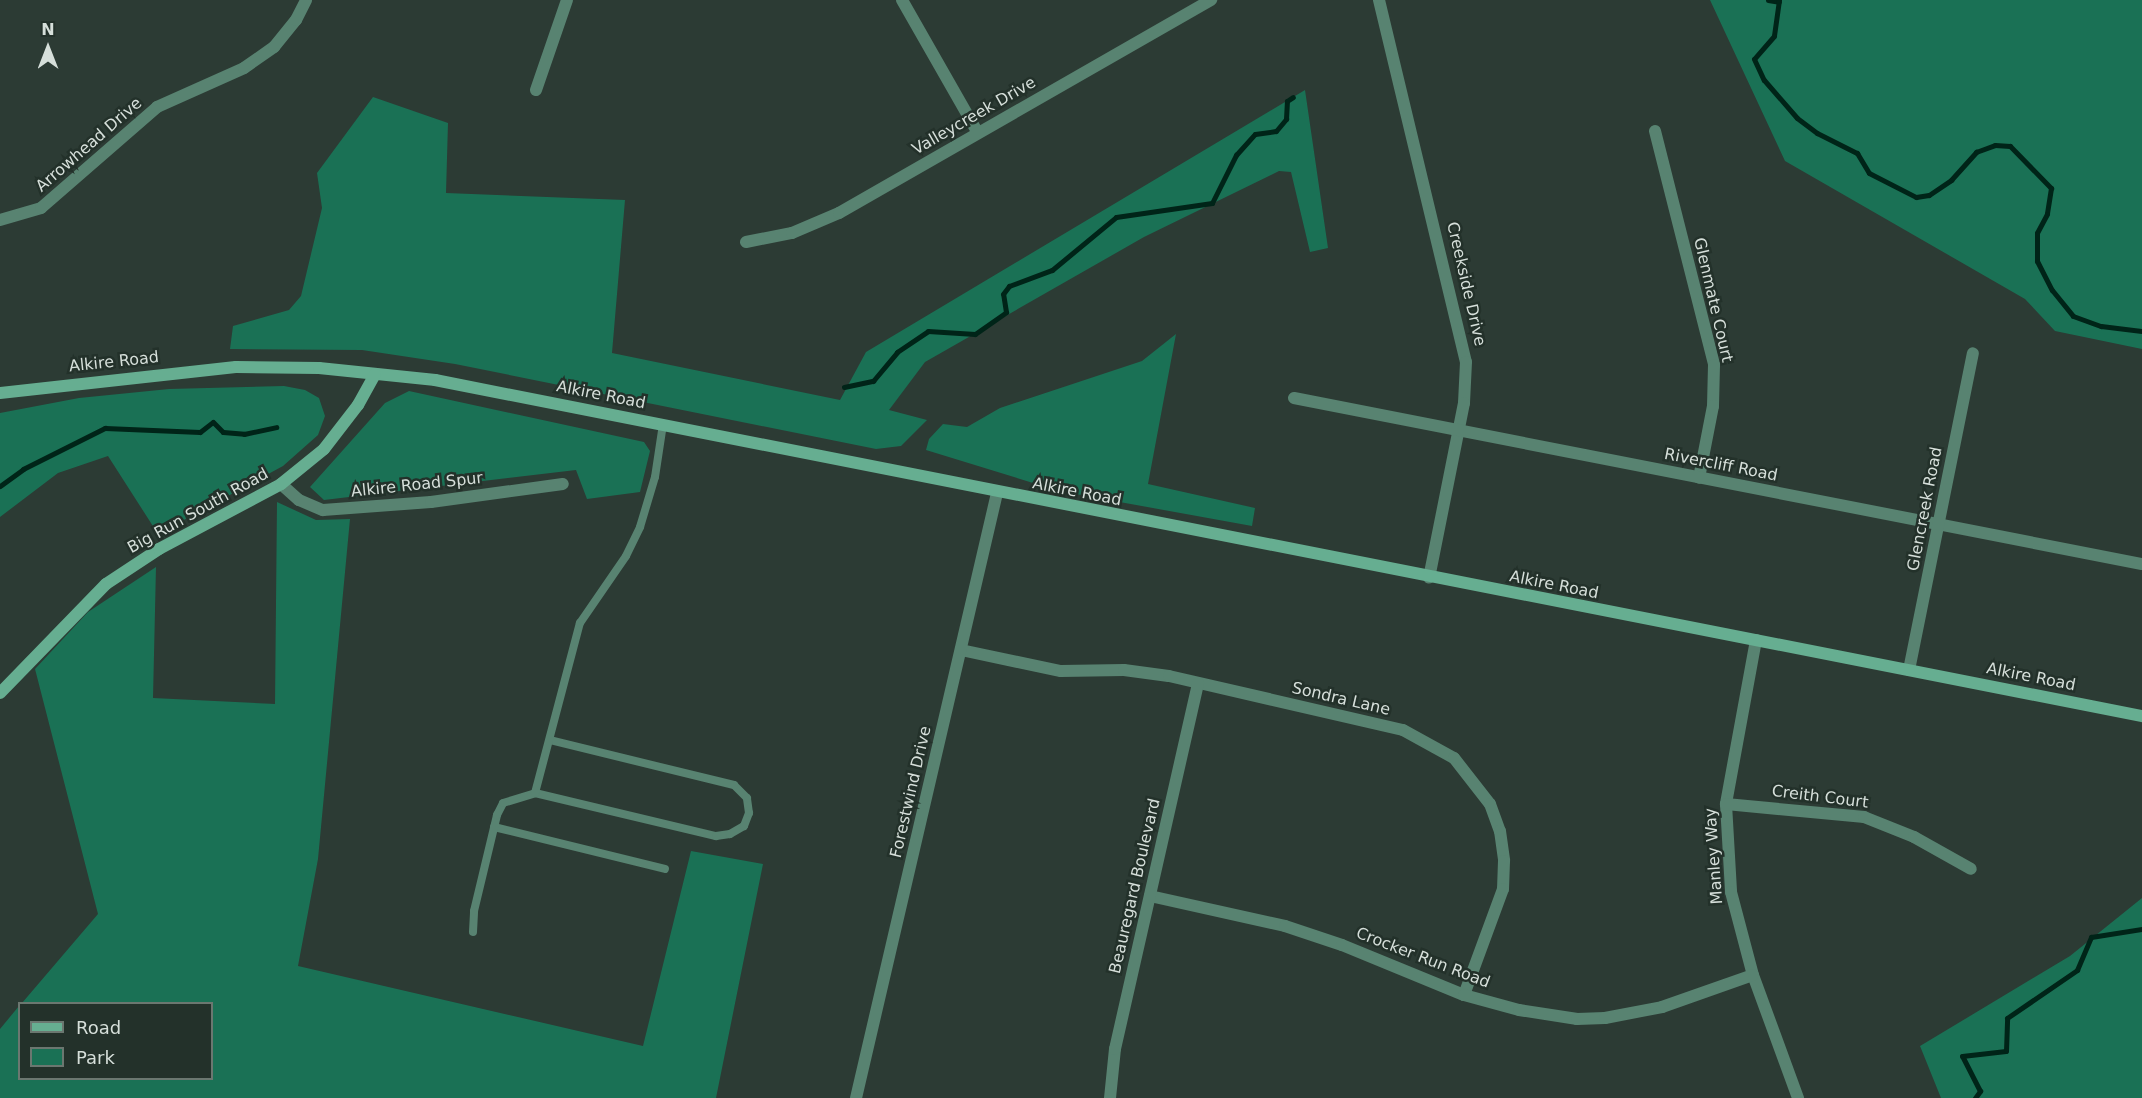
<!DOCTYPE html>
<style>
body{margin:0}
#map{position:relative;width:2142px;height:1098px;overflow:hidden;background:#2c3b34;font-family:"DejaVu Sans",sans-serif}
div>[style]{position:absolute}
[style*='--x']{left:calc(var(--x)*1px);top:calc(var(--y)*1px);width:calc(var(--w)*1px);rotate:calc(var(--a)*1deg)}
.green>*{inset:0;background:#1a7155}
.stream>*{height:5px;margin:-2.5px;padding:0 2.5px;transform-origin:2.5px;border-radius:2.5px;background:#002418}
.lane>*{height:8px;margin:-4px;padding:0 4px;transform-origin:4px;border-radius:4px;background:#588371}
.street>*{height:12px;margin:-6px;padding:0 6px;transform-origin:6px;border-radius:6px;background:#588371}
.secondary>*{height:12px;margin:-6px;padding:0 6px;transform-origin:6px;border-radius:6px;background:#66ae91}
span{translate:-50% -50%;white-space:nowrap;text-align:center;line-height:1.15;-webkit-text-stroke:5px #23312a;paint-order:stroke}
.street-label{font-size:16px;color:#d6dfda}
.legend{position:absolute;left:18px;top:1002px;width:195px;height:78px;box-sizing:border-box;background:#23312a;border:2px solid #6b7770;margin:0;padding:8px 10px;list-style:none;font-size:18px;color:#d6dfda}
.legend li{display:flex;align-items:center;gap:12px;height:30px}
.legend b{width:30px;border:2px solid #6b7770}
.north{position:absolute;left:18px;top:18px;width:60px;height:60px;-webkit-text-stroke:4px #23312a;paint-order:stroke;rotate:0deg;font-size:16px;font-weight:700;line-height:24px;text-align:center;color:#d6dfda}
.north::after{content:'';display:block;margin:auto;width:21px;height:27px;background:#d6dfda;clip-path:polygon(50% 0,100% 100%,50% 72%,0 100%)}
</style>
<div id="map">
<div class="green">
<i style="clip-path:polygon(1710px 0,2142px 0,2142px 349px,2055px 331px,2025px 299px,1785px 161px)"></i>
<i style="clip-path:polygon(1305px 90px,1328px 248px,1310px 252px,1291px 172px,1279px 171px,1144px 237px,925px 362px,889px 410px,927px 420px,901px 446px,876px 449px,455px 364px,362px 350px,230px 349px,233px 326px,289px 310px,301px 296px,322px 208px,317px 173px,373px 97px,448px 123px,446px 193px,625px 200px,612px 353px,840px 400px,866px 352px)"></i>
<i style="clip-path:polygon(1176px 334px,1148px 484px,1255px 508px,1252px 526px,1059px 491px,926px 450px,929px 439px,943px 424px,967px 427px,1000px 408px,1142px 361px)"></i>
<i style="clip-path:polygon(284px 386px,305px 390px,319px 398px,325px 416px,318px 435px,283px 466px,158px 534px,108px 456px,58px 473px,0 517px,0 413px,79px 398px,169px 389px)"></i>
<i style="clip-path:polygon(409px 391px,644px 442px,650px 451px,640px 492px,587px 499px,576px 470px,324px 500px,310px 487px,385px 403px)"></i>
<i style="clip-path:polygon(277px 502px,316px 520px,350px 519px,318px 859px,298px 966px,643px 1046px,691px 851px,763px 864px,716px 1098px,0 1098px,0 1029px,19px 1006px,20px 1078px,212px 1078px,212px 1004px,22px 1003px,98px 914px,35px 669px,88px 612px,156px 567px,153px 698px,275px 704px)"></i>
<i style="clip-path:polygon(2142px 898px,2142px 1098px,1941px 1098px,1920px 1046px,2070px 956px)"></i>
</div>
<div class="stream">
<i style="--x:1768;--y:0;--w:11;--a:10"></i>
<i style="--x:1779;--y:0;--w:36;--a:98"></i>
<i style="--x:1774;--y:36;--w:30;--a:131"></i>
<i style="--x:1754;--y:59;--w:23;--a:65"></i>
<i style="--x:1764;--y:80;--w:50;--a:49"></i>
<i style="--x:1797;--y:118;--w:25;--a:37"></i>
<i style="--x:1817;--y:133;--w:45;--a:26.6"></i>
<i style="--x:1857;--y:153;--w:23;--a:59"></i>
<i style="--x:1869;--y:173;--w:53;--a:27.1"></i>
<i style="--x:1916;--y:197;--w:13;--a:-9"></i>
<i style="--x:1929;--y:195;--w:27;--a:-34"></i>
<i style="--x:1951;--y:180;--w:38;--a:-48"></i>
<i style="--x:1976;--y:152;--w:20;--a:-20"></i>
<i style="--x:1995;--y:145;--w:15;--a:4"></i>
<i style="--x:2010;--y:146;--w:59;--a:45.7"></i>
<i style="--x:2051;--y:188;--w:26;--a:99"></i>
<i style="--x:2047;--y:214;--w:21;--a:118"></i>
<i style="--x:2037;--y:233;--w:28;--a:90"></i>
<i style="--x:2037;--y:261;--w:33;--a:63"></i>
<i style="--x:2052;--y:290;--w:33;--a:51"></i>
<i style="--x:2073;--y:316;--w:30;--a:20"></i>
<i style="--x:2101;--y:326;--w:41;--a:7"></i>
<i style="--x:844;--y:387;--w:30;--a:-12"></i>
<i style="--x:873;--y:381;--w:38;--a:-50"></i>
<i style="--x:897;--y:352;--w:37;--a:-34"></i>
<i style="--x:928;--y:331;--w:47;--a:3.7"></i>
<i style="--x:975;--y:334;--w:38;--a:-35"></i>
<i style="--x:1006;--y:312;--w:18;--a:-99"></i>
<i style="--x:1003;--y:294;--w:10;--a:-53"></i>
<i style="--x:1009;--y:286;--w:46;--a:-20.4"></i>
<i style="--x:1052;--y:270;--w:83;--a:-39.6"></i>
<i style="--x:1116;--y:217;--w:97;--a:-8.3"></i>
<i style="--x:1212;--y:203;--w:54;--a:-63.4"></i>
<i style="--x:1236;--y:155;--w:28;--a:-48"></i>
<i style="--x:1255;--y:134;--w:21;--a:-8"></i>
<i style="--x:1276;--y:131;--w:16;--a:-50"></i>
<i style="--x:1286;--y:119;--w:18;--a:-87"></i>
<i style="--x:1287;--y:101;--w:7;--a:-34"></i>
<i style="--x:0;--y:486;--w:29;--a:-36"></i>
<i style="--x:23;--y:469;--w:92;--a:-26.6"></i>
<i style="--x:105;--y:428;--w:95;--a:2.4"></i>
<i style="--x:200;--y:432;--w:16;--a:-38"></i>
<i style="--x:213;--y:422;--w:14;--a:45"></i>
<i style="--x:223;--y:432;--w:21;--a:5"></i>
<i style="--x:244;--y:434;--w:33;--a:-12"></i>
<i style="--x:1975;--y:1098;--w:9;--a:-54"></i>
<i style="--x:1980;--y:1091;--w:39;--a:-117"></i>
<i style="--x:1962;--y:1056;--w:44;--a:-6.5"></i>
<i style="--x:2006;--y:1051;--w:33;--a:-88"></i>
<i style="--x:2007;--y:1018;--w:85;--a:-34.4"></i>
<i style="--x:2077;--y:970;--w:36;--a:-67"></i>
<i style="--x:2091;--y:937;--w:52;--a:-8.9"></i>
</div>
<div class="lane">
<i style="--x:535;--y:793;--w:186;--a:13.4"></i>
<i style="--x:716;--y:836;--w:14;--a:-8"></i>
<i style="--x:730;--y:834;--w:16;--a:-30"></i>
<i style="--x:744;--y:826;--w:14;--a:-69"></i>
<i style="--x:749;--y:813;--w:15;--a:-98"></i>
<i style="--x:747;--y:798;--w:18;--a:-135"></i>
<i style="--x:734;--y:785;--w:189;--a:-166.3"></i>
<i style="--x:494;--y:827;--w:176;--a:13.8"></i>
<i style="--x:473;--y:932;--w:21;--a:-87"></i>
<i style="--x:474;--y:911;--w:99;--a:-76.5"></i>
<i style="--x:497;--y:815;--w:13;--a:-63"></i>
<i style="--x:503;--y:803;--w:34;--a:-17"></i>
<i style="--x:535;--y:793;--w:176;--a:-75.2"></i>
<i style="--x:580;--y:623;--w:81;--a:-55.5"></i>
<i style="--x:626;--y:556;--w:32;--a:-64"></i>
<i style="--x:640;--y:527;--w:52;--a:-73.3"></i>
<i style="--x:655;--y:477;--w:54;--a:-81.4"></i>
</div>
<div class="street">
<i style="--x:902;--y:0;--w:153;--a:60.3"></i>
<i style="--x:1379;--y:0;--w:372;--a:76.5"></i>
<i style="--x:1466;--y:362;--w:41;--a:92.8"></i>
<i style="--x:1464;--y:403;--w:178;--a:101.3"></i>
<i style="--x:536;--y:90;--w:95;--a:-71"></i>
<i style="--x:1655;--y:131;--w:241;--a:75.8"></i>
<i style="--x:1714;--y:365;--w:41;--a:91.4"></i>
<i style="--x:1713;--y:406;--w:73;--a:101"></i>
<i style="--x:0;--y:220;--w:43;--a:-16.3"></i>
<i style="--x:41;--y:208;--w:154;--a:-41"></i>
<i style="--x:157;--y:107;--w:95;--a:-24.1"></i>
<i style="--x:244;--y:68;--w:37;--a:-35"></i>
<i style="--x:274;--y:47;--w:35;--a:-51"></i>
<i style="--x:296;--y:20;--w:22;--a:-63"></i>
<i style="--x:746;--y:242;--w:47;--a:-11.1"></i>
<i style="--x:792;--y:233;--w:51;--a:-23.1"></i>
<i style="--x:839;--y:213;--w:429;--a:-29.8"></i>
<i style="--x:1294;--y:398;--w:864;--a:11.08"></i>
<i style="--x:281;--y:484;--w:24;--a:42"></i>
<i style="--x:299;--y:500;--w:26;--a:23"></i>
<i style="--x:323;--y:510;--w:108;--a:-4.2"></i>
<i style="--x:431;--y:502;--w:133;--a:-7.8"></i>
<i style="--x:1756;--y:640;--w:167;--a:100.4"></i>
<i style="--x:1726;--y:804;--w:88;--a:86.7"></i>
<i style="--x:1731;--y:892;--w:86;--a:75.2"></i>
<i style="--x:1753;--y:975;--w:131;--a:69.9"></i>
<i style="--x:961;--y:650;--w:102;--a:11.9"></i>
<i style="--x:1061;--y:671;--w:63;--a:-0.9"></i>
<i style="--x:1124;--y:670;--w:45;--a:7.6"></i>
<i style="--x:1169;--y:676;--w:240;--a:13"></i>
<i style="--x:1403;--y:730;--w:58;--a:28.8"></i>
<i style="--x:1454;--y:758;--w:58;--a:52"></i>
<i style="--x:1490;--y:804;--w:29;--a:70"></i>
<i style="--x:1500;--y:831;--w:30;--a:82"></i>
<i style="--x:1504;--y:861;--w:28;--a:92"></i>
<i style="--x:1503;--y:889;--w:113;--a:110.2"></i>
<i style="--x:1909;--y:670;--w:323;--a:-78.6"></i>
<i style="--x:1726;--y:804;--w:139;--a:5.4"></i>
<i style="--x:1864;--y:817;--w:54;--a:21.8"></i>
<i style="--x:1914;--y:837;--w:65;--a:29.3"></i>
<i style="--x:1150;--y:896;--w:138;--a:12.5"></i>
<i style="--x:1285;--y:926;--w:60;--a:18.4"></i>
<i style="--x:1342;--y:945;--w:132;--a:22.3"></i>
<i style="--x:1464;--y:995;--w:57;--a:15.3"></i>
<i style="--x:1519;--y:1010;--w:59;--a:8.8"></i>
<i style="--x:1577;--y:1019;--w:28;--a:-2"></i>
<i style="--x:1605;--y:1018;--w:58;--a:-10.9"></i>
<i style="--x:1662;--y:1007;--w:96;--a:-19.4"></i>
<i style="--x:856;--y:1098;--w:621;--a:-76.88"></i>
<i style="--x:1110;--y:1098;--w:49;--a:-84.2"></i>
<i style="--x:1115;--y:1049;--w:375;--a:-77.2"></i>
</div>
<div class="secondary">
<i style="--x:0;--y:393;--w:237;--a:-6.3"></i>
<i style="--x:236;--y:367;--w:83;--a:0.7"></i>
<i style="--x:319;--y:368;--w:117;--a:5.9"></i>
<i style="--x:435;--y:380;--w:1740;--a:11.14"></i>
<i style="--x:0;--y:693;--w:152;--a:-45.8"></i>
<i style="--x:106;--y:584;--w:64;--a:-33.4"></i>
<i style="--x:159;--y:549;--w:138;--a:-28"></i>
<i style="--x:281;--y:484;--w:55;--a:-39.1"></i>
<i style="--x:324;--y:449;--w:56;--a:-52.3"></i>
<i style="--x:358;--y:405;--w:35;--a:-61"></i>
</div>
<div class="street-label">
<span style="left:974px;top:116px;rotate:-30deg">Valleycreek Drive</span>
<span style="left:89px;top:145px;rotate:-41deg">Arrowhead Drive</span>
<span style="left:1466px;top:284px;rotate:77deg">Creekside Drive</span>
<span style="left:1713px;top:300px;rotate:77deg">Glenmate Court</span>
<span style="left:114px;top:362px;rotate:-6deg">Alkire Road</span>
<span style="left:601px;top:395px;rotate:11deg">Alkire Road</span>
<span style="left:1721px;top:465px;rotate:11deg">Rivercliff Road</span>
<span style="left:417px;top:485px;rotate:-6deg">Alkire Road Spur</span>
<span style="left:1077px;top:492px;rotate:11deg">Alkire Road</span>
<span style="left:1925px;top:509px;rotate:-79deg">Glencreek Road</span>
<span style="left:198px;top:511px;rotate:-29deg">Big Run South Road</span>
<span style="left:1554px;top:585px;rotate:11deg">Alkire Road</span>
<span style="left:2031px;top:677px;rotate:11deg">Alkire Road</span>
<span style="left:1341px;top:699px;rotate:13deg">Sondra Lane</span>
<span style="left:911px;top:792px;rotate:-77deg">Forestwind Drive</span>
<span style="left:1820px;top:797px;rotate:7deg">Creith Court</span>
<span style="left:1714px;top:856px;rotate:-94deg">Manley Way</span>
<span style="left:1135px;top:886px;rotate:-77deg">Beauregard Boulevard</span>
<span style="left:1423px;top:958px;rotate:21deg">Crocker Run Road</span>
</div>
<ul class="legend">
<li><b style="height:8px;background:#66ae91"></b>Road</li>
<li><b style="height:16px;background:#1a7155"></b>Park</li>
</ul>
<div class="north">N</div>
</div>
